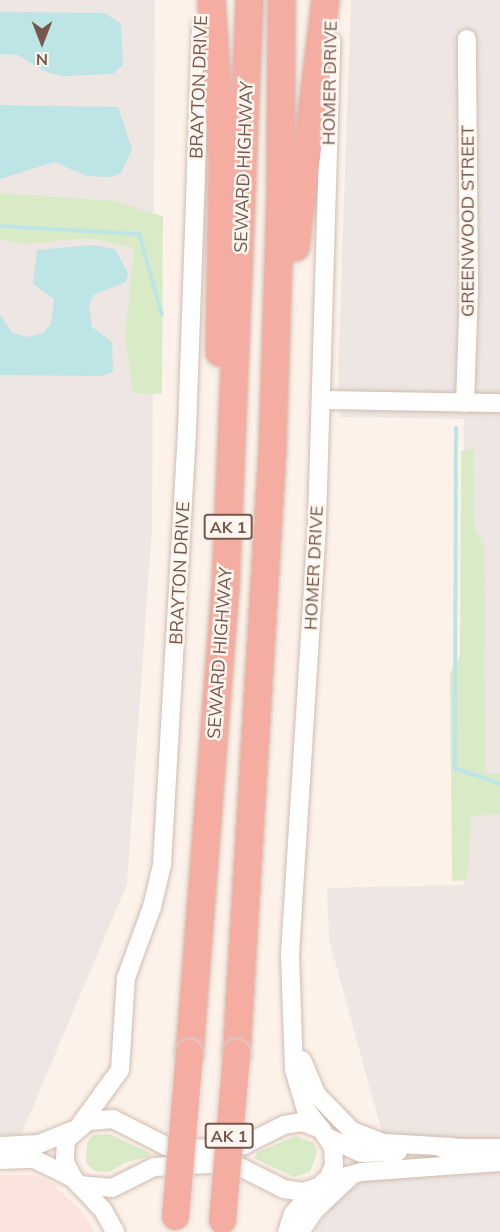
<!DOCTYPE html>
<style>
body{margin:0}
#map{position:relative;width:500px;height:1232px;overflow:hidden;background:#fcf2e9;font-family:Mulish,sans-serif}
div>[style]{position:absolute}
[style*='--x']{left:calc(var(--x)*1px);top:calc(var(--y)*1px);width:calc(var(--w)*1px);rotate:calc(var(--a)*1deg)}
.commercial>*{inset:0;background:#fce3dd}
.industrial>*{inset:0;background:#ede6e2}
.green>*{inset:0;background:#d9eac7}
.water>*{inset:0;background:#bde5e6}
.stream>*{height:4px;margin:-2px;padding:0 2px;transform-origin:2px;border-radius:2px;background:#bde5e6}
.roads{filter:drop-shadow(0 0 2px #d1bbb1) drop-shadow(0 0 2px #d1bbb1)}
.minor>*{height:18px;margin:-9px;padding:0 9px;transform-origin:9px;border-radius:9px;background:#fff}
.highway>*{height:27px;margin:-13.5px;padding:0 13.5px;transform-origin:13.5px;border-radius:13.5px;background:#f5ada1}
.bridges{filter:drop-shadow(0 0 2px #d9d0cd) drop-shadow(0 0 2px #d9d0cd)}
.highway-bridge>*{height:27px;margin:-13.5px;padding:0 13.5px;transform-origin:13.5px;border-radius:13.5px;background:#f5ada1}
span{translate:-50% -50%;white-space:nowrap;text-align:center;line-height:1.15;-webkit-text-stroke:5px #fff7ef;paint-order:stroke}
.shield-label span{padding:2px 4px;background:#fff7ef;border:2px solid;border-radius:4px;-webkit-text-stroke-width:0}
.shield-label{font-size:16px;color:#77574c;font-weight:700}
.street-label{font-size:18px;color:#77574c}
.north{position:absolute;left:12px;top:12px;width:60px;height:60px;-webkit-text-stroke:4px #fff7ef;paint-order:stroke;rotate:180deg;font-size:16px;font-weight:700;line-height:24px;text-align:center;color:#77574c}
.north::after{content:'';display:block;margin:auto;width:21px;height:27px;background:#77574c;clip-path:polygon(50% 0,100% 100%,50% 72%,0 100%)}
</style>
<div id="map">
<div class="commercial">
<i style="clip-path:polygon(0 1175px,34px 1175px,51px 1182px,84px 1214px,95px 1232px,0 1232px)"></i>
</div>
<div class="industrial">
<i style="clip-path:polygon(0 0,155px 0,152px 527px,127px 884px,21px 1135px,0 1134px)"></i>
<i style="clip-path:polygon(351px 0,500px 0,500px 1232px,314px 1232px,342px 1192px,383px 1170px,381px 1129px,329px 939px,327px 888px,464px 885px,460px 811px,464px 419px,340px 417px,338px 377px)"></i>
</div>
<div class="green">
<i style="clip-path:polygon(0 193px,114px 201px,163px 216px,162px 394px,133px 393px,125px 338px,134px 248px,89px 238px,24px 244px,0 239px)"></i>
<i style="clip-path:polygon(473px 448px,474px 527px,484px 547px,485px 773px,500px 774px,500px 814px,471px 816px,467px 880px,452px 881px,450px 673px,460px 656px,461px 451px)"></i>
<i style="clip-path:polygon(109px 1134px,148px 1152px,150px 1157px,129px 1161px,109px 1172px,94px 1171px,86px 1163px,87px 1143px,93px 1135px)"></i>
<i style="clip-path:polygon(296px 1136px,314px 1143px,317px 1152px,310px 1172px,294px 1177px,254px 1158px,258px 1152px)"></i>
</div>
<div class="water">
<i style="clip-path:polygon(0 12px,105px 13px,121px 24px,123px 65px,113px 74px,62px 76px,46px 72px,18px 55px,0 54px)"></i>
<i style="clip-path:polygon(0 105px,118px 107px,132px 149px,121px 173px,111px 177px,87px 176px,54px 162px,0 179px)"></i>
<i style="clip-path:polygon(93px 245px,115px 249px,128px 273px,126px 282px,94px 295px,89px 305px,92px 327px,112px 342px,113px 372px,100px 376px,0 375px,0 314px,12px 333px,27px 337px,43px 333px,51px 324px,54px 299px,33px 284px,37px 250px)"></i>
</div>
<div class="stream">
<i style="--x:0;--y:226;--w:139;--a:3.3"></i>
<i style="--x:139;--y:234;--w:84;--a:74.1"></i>
<i style="--x:456;--y:428;--w:340;--a:90.2"></i>
<i style="--x:455;--y:768;--w:48;--a:19.6"></i>
</div>
<div class="roads">
<div class="minor">
<i style="--x:321;--y:400;--w:179;--a:1"></i>
<i style="--x:465;--y:403;--w:114;--a:-88"></i>
<i style="--x:469;--y:289;--w:250;--a:-90.5"></i>
<i style="--x:302;--y:1060;--w:38;--a:67"></i>
<i style="--x:317;--y:1095;--w:50;--a:45.8"></i>
<i style="--x:352;--y:1131;--w:34;--a:21"></i>
<i style="--x:384;--y:1143;--w:69;--a:3.3"></i>
<i style="--x:80;--y:1125;--w:68;--a:-54"></i>
<i style="--x:120;--y:1070;--w:92;--a:-86.3"></i>
<i style="--x:126;--y:978;--w:76;--a:-69.9"></i>
<i style="--x:152;--y:907;--w:43;--a:-76.6"></i>
<i style="--x:162;--y:865;--w:436;--a:-86.7"></i>
<i style="--x:187;--y:430;--w:404;--a:-88"></i>
<i style="--x:321;--y:1129;--w:24;--a:-128"></i>
<i style="--x:306;--y:1110;--w:42;--a:-106.7"></i>
<i style="--x:294;--y:1070;--w:116;--a:-92"></i>
<i style="--x:290;--y:954;--w:433;--a:-86.4"></i>
<i style="--x:317;--y:522;--w:481;--a:-88.3"></i>
<i style="--x:329;--y:1138;--w:35;--a:25"></i>
<i style="--x:361;--y:1153;--w:37;--a:-2"></i>
<i style="--x:0;--y:1146;--w:39;--a:-3"></i>
<i style="--x:39;--y:1144;--w:37;--a:-22"></i>
<i style="--x:441;--y:1148;--w:59;--a:0"></i>
<i style="--x:0;--y:1160;--w:34;--a:-2"></i>
<i style="--x:34;--y:1159;--w:43;--a:26"></i>
<i style="--x:324;--y:1182;--w:38;--a:-15"></i>
<i style="--x:361;--y:1172;--w:139;--a:-4.1"></i>
<i style="--x:79;--y:1185;--w:33;--a:5"></i>
<i style="--x:112;--y:1188;--w:47;--a:-26.6"></i>
<i style="--x:154;--y:1167;--w:56;--a:-3.1"></i>
<i style="--x:210;--y:1164;--w:28;--a:4"></i>
<i style="--x:238;--y:1166;--w:51;--a:26.6"></i>
<i style="--x:284;--y:1189;--w:19;--a:9"></i>
<i style="--x:303;--y:1192;--w:18;--a:-19"></i>
<i style="--x:320;--y:1186;--w:13;--a:-45"></i>
<i style="--x:329;--y:1177;--w:13;--a:-67"></i>
<i style="--x:334;--y:1165;--w:18;--a:-93"></i>
<i style="--x:333;--y:1147;--w:22;--a:-124"></i>
<i style="--x:321;--y:1129;--w:20;--a:-160"></i>
<i style="--x:302;--y:1122;--w:18;--a:171"></i>
<i style="--x:284;--y:1125;--w:45;--a:153.4"></i>
<i style="--x:244;--y:1145;--w:37;--a:174"></i>
<i style="--x:207;--y:1149;--w:41;--a:-175.8"></i>
<i style="--x:166;--y:1146;--w:59;--a:-153"></i>
<i style="--x:113;--y:1119;--w:25;--a:175"></i>
<i style="--x:88;--y:1121;--w:29;--a:139"></i>
<i style="--x:66;--y:1140;--w:22;--a:93"></i>
<i style="--x:65;--y:1162;--w:18;--a:63"></i>
<i style="--x:73;--y:1178;--w:44;--a:46.8"></i>
<i style="--x:103;--y:1210;--w:25;--a:61"></i>
<i style="--x:287;--y:1232;--w:19;--a:-72"></i>
<i style="--x:293;--y:1214;--w:35;--a:-49"></i>
<i style="--x:300;--y:1232;--w:27;--a:-56"></i>
<i style="--x:315;--y:1210;--w:47;--a:-43.3"></i>
</div>
<div class="highway">
<i style="--x:211;--y:0;--w:160;--a:86.1"></i>
<i style="--x:222;--y:160;--w:192;--a:90.9"></i>
<i style="--x:295;--y:247;--w:249;--a:-83.1"></i>
<i style="--x:189;--y:1053;--w:466;--a:-85.6"></i>
<i style="--x:225;--y:588;--w:588;--a:-87.66"></i>
<i style="--x:236;--y:1053;--w:606;--a:-86.59"></i>
<i style="--x:272;--y:448;--w:254;--a:-88.2"></i>
<i style="--x:280;--y:194;--w:194;--a:-89.7"></i>
</div>
</div>
<div class="bridges">
<div class="highway-bridge">
<i style="--x:175;--y:1216;--w:164;--a:-85.1"></i>
<i style="--x:222;--y:1220;--w:168;--a:-85.2"></i>
</div>
</div>
<div class="shield-label">
<span style="left:228px;top:527px">AK 1</span>
<span style="left:229px;top:1136px">AK 1</span>
</div>
<div class="street-label">
<span style="left:330px;top:83px;rotate:-89deg">HOMER DRIVE</span>
<span style="left:199px;top:87px;rotate:-88deg">BRAYTON DRIVE</span>
<span style="left:244px;top:167px;rotate:-88deg">SEWARD HIGHWAY</span>
<span style="left:468px;top:221px;rotate:-90deg">GREENWOOD STREET</span>
<span style="left:314px;top:568px;rotate:-87deg">HOMER DRIVE</span>
<span style="left:180px;top:573px;rotate:-87deg">BRAYTON DRIVE</span>
<span style="left:220px;top:653px;rotate:-86deg">SEWARD HIGHWAY</span>
</div>
<div class="north">N</div>
</div>
